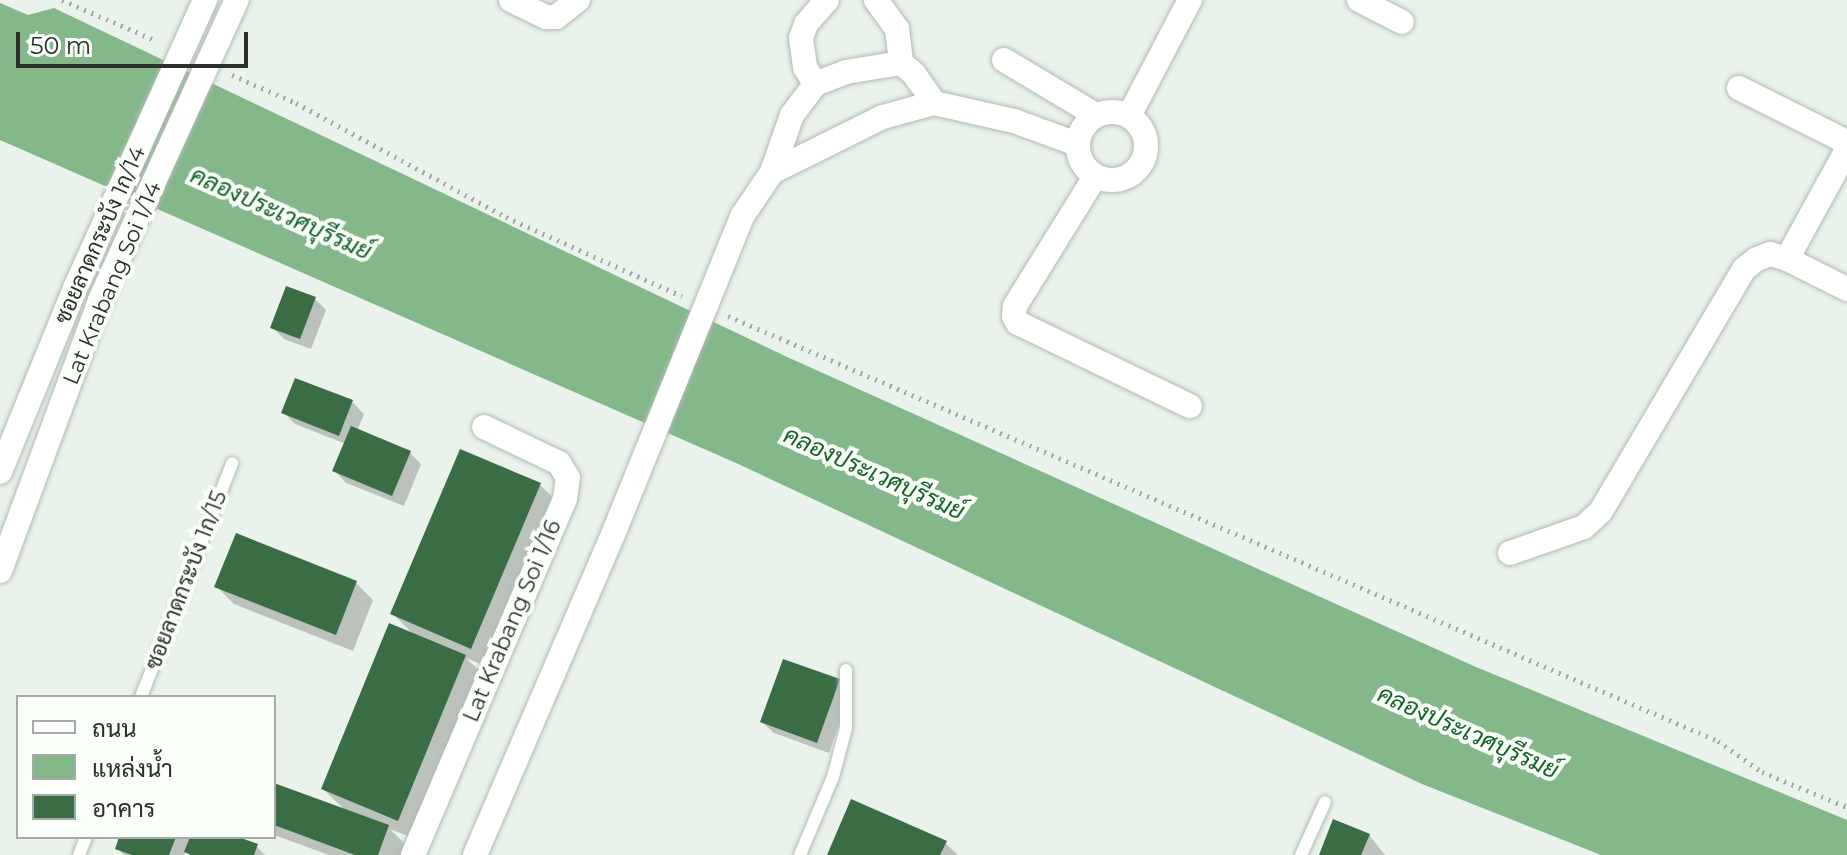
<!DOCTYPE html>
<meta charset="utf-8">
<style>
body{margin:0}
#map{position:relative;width:1847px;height:855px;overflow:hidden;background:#eaf3eb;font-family:Montserrat,Sarabun,sans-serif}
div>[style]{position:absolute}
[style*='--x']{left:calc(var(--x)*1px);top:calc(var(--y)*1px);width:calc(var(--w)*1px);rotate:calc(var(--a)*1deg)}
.water>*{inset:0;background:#84b88b}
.shadow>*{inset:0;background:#0003}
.building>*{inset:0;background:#3b6d44}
.path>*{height:5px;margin-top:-2.5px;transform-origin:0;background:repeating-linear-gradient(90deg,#a3aaa3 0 2px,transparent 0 8px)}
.roads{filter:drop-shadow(0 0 2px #b1bab2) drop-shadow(0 0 2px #b1bab2)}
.lane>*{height:12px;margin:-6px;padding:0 6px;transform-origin:6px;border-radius:6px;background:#fff}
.street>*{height:24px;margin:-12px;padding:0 12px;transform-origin:12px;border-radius:12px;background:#fff}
.street>.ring{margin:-12px;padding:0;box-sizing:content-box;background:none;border:24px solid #fff;border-radius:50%}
span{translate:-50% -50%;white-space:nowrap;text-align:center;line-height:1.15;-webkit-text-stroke:8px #fafffa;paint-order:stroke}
.street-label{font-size:22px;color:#2b2e2b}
.water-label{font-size:24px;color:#16632b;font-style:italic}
.legend{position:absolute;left:16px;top:695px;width:260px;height:144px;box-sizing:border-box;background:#fafffa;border:2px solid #a7aba7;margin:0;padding:10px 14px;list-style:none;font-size:24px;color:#2b2e2b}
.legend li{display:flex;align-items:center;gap:16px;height:40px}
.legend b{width:40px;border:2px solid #a7aba7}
.scale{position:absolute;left:16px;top:32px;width:232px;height:36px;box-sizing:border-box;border:4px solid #2b2e2b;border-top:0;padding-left:10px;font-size:24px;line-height:28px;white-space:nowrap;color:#2b2e2b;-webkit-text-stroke:6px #fafffa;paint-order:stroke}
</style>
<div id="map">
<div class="water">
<i style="clip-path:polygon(0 3px,28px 15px,54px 8px,785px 356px,1476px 667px,1847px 820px,1847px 855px,1601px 855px,1422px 784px,736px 463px,0 140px)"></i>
</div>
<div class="shadow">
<i style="clip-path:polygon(315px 299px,326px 310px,311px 349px,284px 339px,272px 327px)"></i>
<i style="clip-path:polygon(352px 402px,364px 414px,357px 431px,410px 453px,421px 464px,404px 506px,346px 483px,335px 471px,346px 444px,295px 424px,284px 413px)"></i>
<i style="clip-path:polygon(540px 485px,562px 506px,493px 669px,466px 658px,487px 678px,420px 841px,390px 829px,405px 844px,401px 855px,329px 855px,274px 835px,274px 785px,347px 812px,323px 789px,415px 636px,393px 614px)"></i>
<i style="clip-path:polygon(356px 583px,373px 600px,353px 651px,234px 604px,216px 586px)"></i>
<i style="clip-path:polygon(839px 681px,851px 692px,829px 753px,774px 733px,762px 722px)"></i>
<i style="clip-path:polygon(1369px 835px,1385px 855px,1321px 855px)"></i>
<i style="clip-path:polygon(121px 837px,186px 837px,191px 841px,192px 837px,233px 837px,256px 846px,265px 855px,190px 855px,186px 851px,184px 855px,124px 855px,117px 848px)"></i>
<i style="clip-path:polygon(945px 843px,958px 855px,829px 855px)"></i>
</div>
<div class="building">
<i style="clip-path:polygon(286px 286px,316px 297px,300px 339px,270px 328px)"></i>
<i style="clip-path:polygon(295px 378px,353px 400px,339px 436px,281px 413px)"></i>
<i style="clip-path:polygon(351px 426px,411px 451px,392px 496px,332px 471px)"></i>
<i style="clip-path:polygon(460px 449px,541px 483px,471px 649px,390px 614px)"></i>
<i style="clip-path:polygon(236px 533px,357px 581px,336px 635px,214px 587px)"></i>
<i style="clip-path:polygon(389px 623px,466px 655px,398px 821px,321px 789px)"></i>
<i style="clip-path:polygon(783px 659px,840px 679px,817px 743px,760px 722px)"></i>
<i style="clip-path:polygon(274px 783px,389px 825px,378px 855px,355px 855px,274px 825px)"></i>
<i style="clip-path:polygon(851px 799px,947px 841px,940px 855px,827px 855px)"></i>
<i style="clip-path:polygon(1333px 819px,1370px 834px,1361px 855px,1319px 855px)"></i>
<i style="clip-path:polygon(119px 837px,176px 837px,169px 855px,132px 855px,115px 849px)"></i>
<i style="clip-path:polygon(190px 837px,238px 837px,258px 844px,254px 855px,191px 855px,184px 852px)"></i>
</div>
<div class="path">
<i style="--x:62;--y:0;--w:103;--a:23.3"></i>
<i style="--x:232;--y:75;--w:70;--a:23.6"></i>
<i style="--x:296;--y:103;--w:239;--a:28.5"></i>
<i style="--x:506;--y:217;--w:193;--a:24.2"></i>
<i style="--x:728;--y:316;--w:1077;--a:23.23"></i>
<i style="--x:1718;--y:741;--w:54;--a:35.2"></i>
<i style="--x:1762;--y:772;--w:92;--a:22.4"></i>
</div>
<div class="roads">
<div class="lane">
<i style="--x:141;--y:697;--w:251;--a:-68.7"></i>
<i style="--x:79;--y:855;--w:19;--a:-69"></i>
<i style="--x:800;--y:855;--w:85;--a:-67.1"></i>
<i style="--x:833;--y:777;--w:51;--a:-75.1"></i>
<i style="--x:846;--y:728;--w:58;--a:-90"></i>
<i style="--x:1301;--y:855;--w:58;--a:-65.6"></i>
</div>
<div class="street">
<i style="--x:511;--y:0;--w:39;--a:26"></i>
<i style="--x:546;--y:17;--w:10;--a:0"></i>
<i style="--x:556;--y:17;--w:28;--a:-38"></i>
<i style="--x:876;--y:0;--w:36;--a:54"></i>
<i style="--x:897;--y:29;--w:34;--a:83"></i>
<i style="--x:1359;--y:0;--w:48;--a:27.1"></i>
<i style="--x:1004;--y:60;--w:107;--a:30.9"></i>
<i style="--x:815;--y:84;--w:20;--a:-120"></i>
<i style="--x:805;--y:67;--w:29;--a:-98"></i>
<i style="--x:801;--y:38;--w:15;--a:-70"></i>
<i style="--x:806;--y:24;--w:32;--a:-49"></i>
<i style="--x:1739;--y:88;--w:121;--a:26.6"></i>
<i class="ring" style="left:1078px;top:112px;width:44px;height:44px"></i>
<i style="--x:1129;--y:116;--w:131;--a:-62.3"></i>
<i style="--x:772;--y:172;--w:124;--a:-26.4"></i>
<i style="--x:883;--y:117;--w:53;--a:-15.4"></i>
<i style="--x:934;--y:103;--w:82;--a:12.7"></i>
<i style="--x:1014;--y:121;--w:67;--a:20.1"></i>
<i style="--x:1095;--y:177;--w:152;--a:121.8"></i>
<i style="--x:1015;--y:306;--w:10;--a:96"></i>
<i style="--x:1014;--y:316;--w:8;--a:60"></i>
<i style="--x:1018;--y:323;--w:191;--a:25.8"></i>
<i style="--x:1787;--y:259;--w:124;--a:-61.2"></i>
<i style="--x:0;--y:472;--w:199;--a:-67.8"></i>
<i style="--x:75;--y:288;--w:316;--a:-65.7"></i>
<i style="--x:1510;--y:553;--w:78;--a:-19.4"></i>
<i style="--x:1584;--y:527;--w:23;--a:-43"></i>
<i style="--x:1601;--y:511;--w:281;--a:-59.4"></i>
<i style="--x:1744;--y:269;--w:16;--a:-38"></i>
<i style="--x:1757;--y:259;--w:14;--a:-21"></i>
<i style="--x:1770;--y:254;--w:18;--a:16"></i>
<i style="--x:1787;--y:259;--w:67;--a:26.6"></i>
<i style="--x:0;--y:571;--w:289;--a:-69.7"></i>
<i style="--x:100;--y:300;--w:330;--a:-65.5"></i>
<i style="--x:413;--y:855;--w:387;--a:-66.9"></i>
<i style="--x:565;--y:499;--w:21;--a:-82"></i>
<i style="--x:568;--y:478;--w:17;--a:-121"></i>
<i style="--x:559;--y:463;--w:83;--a:-154.4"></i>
<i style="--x:475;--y:855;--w:357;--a:-66.7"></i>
<i style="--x:616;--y:527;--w:337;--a:-67.9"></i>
<i style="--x:743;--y:215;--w:52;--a:-56"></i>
<i style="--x:772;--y:172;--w:60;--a:-70.7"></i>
<i style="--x:792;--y:115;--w:39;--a:-53"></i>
<i style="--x:815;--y:84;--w:33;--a:-21"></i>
<i style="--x:846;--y:72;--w:56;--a:-9.3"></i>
<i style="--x:901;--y:63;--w:17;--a:40"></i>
<i style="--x:914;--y:74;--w:35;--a:55"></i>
</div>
</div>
<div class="street-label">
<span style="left:100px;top:235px;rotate:-66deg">ซอยลาดกระบัง 1ก/14</span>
<span style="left:112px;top:283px;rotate:-67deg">Lat Krabang Soi 1/14</span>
<span style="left:186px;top:580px;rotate:-69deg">ซอยลาดกระบัง 1ก/15</span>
<span style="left:512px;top:621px;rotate:-67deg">Lat Krabang Soi 1/16</span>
</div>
<div class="water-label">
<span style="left:281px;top:213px;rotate:24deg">คลองประเวศบุรีรมย์</span>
<span style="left:874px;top:473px;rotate:24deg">คลองประเวศบุรีรมย์</span>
<span style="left:1468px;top:732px;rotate:24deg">คลองประเวศบุรีรมย์</span>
</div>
<ul class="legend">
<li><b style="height:10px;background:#fff"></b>ถนน</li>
<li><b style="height:22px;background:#84b88b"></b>แหล่งน้ำ</li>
<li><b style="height:22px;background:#3b6d44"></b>อาคาร</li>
</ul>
<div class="scale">50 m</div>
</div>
